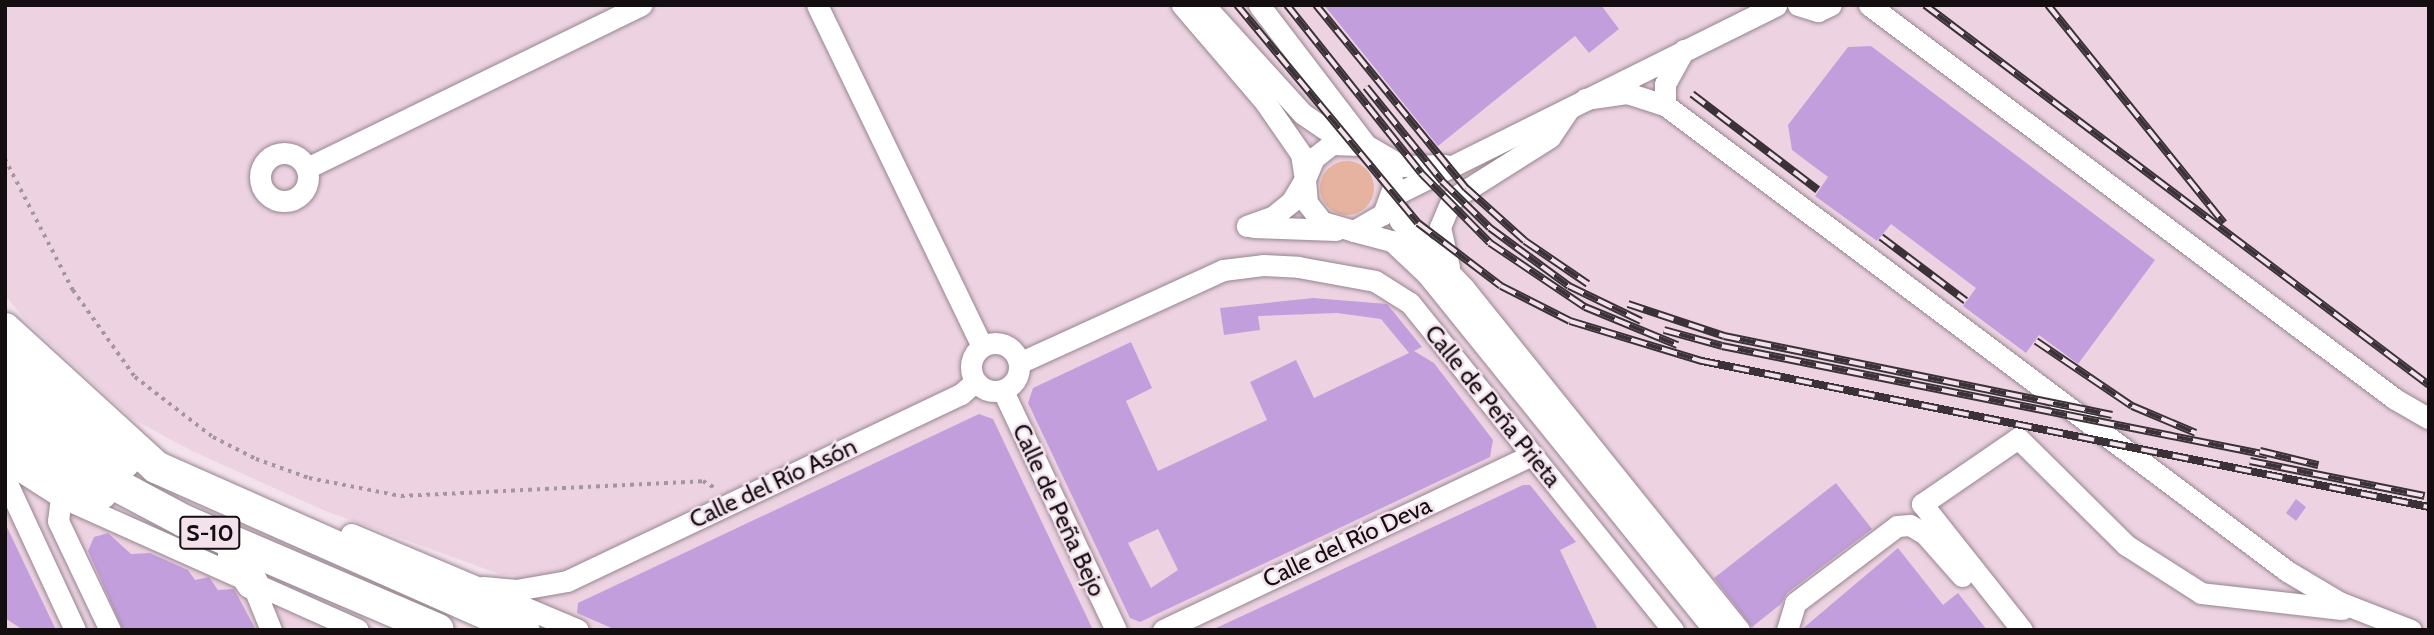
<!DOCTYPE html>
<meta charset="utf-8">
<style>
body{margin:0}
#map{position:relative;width:2434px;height:635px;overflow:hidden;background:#f3e1ec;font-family:Cabin,sans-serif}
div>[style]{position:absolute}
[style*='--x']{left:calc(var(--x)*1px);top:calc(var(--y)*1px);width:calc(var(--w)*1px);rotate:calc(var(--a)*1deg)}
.built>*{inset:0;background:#edd3e2}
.green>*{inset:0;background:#e5b39f}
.round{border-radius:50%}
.building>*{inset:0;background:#c29fdc}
.path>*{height:3.5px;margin-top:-1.75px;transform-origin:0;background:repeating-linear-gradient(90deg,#a4969e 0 3.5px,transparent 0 8.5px)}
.roads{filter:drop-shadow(0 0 2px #96858f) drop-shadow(0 0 2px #96858f)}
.minor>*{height:21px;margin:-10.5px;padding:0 10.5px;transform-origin:10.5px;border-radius:10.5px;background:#fff}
.minor>.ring{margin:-10.5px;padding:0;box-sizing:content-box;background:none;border:21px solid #fff;border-radius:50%}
.highway>*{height:32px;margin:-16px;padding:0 16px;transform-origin:16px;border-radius:16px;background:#fff}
.rail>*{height:8px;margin-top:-4px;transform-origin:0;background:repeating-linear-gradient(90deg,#f3e1ec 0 16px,#3a3236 0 32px);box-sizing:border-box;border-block:2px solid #3a3236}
span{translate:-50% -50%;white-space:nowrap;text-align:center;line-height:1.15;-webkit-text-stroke:5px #f3e1ec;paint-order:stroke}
.shield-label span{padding:2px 5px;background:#f3e1ec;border:2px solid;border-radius:5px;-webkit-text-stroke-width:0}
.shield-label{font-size:23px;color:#140e11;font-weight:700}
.street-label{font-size:24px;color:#140e11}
.frame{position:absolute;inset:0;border:7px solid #140e11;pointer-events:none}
</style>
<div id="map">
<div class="built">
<i style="clip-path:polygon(5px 5px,2429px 5px,2429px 630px,547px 630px,496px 609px,516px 575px,502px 575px,323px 510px,192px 451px,131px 418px,26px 321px,5px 295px)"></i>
<i style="clip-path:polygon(5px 442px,100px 506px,380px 630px,5px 630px)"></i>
</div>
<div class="green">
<i class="round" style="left:1320px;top:161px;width:54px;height:54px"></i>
</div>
<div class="building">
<i style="clip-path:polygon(1324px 5px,1601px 5px,1619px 29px,1589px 53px,1575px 36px,1438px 146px)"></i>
<i style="clip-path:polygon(1871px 46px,2155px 260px,2078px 364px,2039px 335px,2026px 353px,1963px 306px,1976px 288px,1891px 224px,1877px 241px,1815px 196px,1828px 177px,1792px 150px,1788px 125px,1848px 47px)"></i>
<i style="clip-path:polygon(evenodd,1313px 298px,1387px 304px,1422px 347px,1414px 351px,1434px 363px,1493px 440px,1490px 457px,1140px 622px,1130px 618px,1028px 403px,1033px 388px,1131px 342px,1152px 388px,1126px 401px,1158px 471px,1267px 420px,1250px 382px,1296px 360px,1314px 398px,1409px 353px,1381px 319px,1337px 313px,1258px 316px,1260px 330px,1224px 335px,1220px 308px,1313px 298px,1158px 529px,1178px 570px,1151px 588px,1128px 543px,1158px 529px)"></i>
<i style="clip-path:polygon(979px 414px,993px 419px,1093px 630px,616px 630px,577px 613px,578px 603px)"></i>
<i style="clip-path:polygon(1836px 483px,1872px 529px,1787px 593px,1781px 604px,1752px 627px,1714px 578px)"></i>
<i style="clip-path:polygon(1523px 485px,1530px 485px,1576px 542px,1560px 550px,1598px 630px,1212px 630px)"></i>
<i style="clip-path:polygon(2296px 499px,2306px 507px,2296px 521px,2286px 513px)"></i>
<i style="clip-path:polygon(5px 523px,56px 630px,23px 630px,5px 618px)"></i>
<i style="clip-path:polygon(108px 533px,131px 554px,150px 553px,188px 570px,195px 580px,209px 577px,218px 590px,234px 589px,256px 630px,123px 630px,88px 551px,94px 537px)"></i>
<i style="clip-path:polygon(1898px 548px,1943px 605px,1958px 593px,1987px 630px,1801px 630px)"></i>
</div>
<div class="path">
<i style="--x:5;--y:159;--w:148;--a:62.6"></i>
<i style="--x:73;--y:290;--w:107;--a:54.5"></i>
<i style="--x:135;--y:377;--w:98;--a:37.6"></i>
<i style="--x:213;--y:437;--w:48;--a:27.1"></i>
<i style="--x:256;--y:459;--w:56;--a:19.7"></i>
<i style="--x:309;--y:478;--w:94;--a:11.1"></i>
<i style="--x:401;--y:496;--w:302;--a:-2.8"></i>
<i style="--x:703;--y:481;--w:16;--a:30"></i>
</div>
<div class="roads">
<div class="minor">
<i style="--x:817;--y:5;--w:379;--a:64.2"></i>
<i style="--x:1182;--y:5;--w:128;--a:49.4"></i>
<i style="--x:1265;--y:102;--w:63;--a:55.3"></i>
<i style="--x:1301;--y:154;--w:25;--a:81"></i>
<i style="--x:1305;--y:179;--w:27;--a:121"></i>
<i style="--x:1291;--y:202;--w:22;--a:141"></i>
<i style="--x:1274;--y:216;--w:29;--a:160"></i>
<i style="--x:1204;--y:5;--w:147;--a:47.8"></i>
<i style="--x:1303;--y:114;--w:50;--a:34.3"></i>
<i style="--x:1259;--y:5;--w:176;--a:52.6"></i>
<i style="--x:1798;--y:5;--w:21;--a:17"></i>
<i style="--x:1818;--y:11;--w:14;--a:-25"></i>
<i style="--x:1869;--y:5;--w:657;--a:36.84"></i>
<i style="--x:2395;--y:399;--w:39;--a:30"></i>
<i style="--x:1585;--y:99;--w:42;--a:-8.1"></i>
<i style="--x:1627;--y:93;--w:40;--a:18"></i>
<i style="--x:1665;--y:105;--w:777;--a:36.84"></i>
<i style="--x:2287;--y:571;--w:61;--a:30.8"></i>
<i style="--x:2339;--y:602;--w:77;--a:21.3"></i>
<i style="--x:1665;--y:105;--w:21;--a:-90"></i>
<i style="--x:1665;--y:84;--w:39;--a:-61"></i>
<i class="ring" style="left:260px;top:153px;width:27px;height:27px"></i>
<i style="--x:1379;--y:153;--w:19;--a:54"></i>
<i style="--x:1390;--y:168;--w:19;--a:81"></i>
<i style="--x:1393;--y:187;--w:29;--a:110"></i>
<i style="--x:1383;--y:214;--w:34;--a:150"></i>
<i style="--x:1354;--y:231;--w:33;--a:-164"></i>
<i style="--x:1322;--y:222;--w:24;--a:-128"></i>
<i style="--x:1307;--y:203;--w:24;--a:-95"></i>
<i style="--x:1305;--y:179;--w:23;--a:-67"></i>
<i style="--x:1314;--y:158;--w:23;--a:-38"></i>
<i style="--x:1332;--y:144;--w:34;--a:2"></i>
<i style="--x:1366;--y:145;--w:42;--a:30.3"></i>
<i style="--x:1402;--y:166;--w:43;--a:-1.3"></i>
<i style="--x:307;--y:168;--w:372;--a:-26"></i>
<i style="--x:1392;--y:196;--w:429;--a:-26.4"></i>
<i style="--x:1392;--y:199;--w:23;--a:70"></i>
<i style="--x:1400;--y:221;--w:93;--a:46.3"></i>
<i style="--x:1464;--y:288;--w:439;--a:51.2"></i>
<i style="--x:1253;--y:227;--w:83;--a:2.1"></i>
<i style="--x:1354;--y:231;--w:39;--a:15"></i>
<i style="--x:1392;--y:241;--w:47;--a:43.3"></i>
<i style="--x:1426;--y:273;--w:459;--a:51.1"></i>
<i style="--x:1449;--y:267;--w:41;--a:-102.7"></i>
<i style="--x:1440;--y:227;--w:30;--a:-67"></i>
<i style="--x:1452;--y:199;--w:116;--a:-32.3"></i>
<i style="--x:1550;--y:137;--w:34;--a:-56"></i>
<i class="ring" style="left:971px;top:343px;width:27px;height:27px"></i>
<i style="--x:1019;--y:363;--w:224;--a:-24.5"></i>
<i style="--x:1223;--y:270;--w:40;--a:-7.1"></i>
<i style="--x:1263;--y:265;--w:35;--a:3"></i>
<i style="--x:1298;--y:267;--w:78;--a:10.3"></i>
<i style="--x:1375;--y:281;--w:41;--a:32.2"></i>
<i style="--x:1410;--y:303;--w:420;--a:51.2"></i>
<i style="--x:1003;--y:391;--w:264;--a:64.7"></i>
<i style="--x:5;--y:461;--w:67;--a:32.7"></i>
<i style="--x:61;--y:497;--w:325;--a:24.1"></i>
<i style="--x:5;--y:479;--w:166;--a:65.1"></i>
<i style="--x:61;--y:497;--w:24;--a:97"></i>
<i style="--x:58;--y:521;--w:121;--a:64.5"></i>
<i style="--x:351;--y:534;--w:246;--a:22.9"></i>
<i style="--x:252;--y:583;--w:51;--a:68"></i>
<i style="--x:483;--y:587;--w:33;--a:5"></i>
<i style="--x:516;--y:590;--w:52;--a:-10"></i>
<i style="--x:567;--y:581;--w:436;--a:-25.4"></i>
<i style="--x:961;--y:394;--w:18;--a:-41"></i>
<i style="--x:1163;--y:630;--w:408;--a:-25.4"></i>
<i style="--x:1787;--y:630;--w:28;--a:-73"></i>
<i style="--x:1795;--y:603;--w:128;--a:-37"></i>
<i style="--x:1897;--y:526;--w:13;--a:-4"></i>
<i style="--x:1910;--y:525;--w:17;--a:31"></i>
<i style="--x:1925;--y:534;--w:56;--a:48.6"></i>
<i style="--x:2022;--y:630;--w:161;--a:-128.4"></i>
<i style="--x:1922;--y:504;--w:116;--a:-34.5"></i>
<i style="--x:2018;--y:438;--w:152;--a:44.7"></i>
<i style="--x:2126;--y:545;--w:89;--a:32.6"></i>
<i style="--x:2201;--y:593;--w:142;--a:6.5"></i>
</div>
<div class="highway">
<i style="--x:5;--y:329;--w:205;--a:42.4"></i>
<i style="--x:156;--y:467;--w:402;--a:23.9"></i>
<i style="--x:5;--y:366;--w:78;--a:44"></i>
<i style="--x:61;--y:420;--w:76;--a:33.7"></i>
<i style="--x:5;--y:396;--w:45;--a:44.1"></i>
<i style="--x:37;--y:427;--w:105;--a:35.7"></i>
<i style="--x:122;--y:488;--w:70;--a:28"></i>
<i style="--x:184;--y:521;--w:276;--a:23.2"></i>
<i style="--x:5;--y:432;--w:114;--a:32.4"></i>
<i style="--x:234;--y:555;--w:33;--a:57"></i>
</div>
</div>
<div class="rail">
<i style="--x:1237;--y:5;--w:283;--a:50.3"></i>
<i style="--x:1418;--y:223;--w:104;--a:37.2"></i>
<i style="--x:1501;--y:286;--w:77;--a:26.9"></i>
<i style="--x:1570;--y:321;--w:138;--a:16.9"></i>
<i style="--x:1702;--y:361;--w:742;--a:11.36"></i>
<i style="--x:1287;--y:5;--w:215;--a:51.4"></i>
<i style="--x:1421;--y:173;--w:98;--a:45.4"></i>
<i style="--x:1490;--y:243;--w:115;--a:34"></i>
<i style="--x:1585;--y:307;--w:100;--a:22.4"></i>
<i style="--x:1316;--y:5;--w:237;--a:50.7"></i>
<i style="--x:1466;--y:188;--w:79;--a:41.9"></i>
<i style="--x:1525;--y:241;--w:76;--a:34.3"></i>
<i style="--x:1925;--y:5;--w:631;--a:37.02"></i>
<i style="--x:2048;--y:5;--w:280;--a:51.1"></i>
<i style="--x:1366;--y:87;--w:121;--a:51"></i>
<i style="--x:1442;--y:181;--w:67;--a:44.4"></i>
<i style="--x:1490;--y:228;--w:98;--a:36.3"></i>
<i style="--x:1569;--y:286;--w:80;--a:25.9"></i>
<i style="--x:1692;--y:94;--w:158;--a:37.3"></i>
<i style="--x:1881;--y:237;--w:106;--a:37"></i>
<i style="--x:1628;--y:304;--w:101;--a:18.4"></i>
<i style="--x:1724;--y:336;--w:396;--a:11.5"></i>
<i style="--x:1664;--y:330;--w:60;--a:15.4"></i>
<i style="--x:1722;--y:346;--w:556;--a:11.31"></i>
<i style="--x:2036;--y:341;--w:116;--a:34.1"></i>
<i style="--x:2132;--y:406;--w:69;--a:22.9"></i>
<i style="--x:2260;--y:451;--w:60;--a:13.6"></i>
<i style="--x:2250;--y:461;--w:178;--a:11.3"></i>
</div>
<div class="shield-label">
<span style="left:210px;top:533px">S-10</span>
</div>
<div class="street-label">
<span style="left:1493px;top:406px;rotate:51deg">Calle de Peña Prieta</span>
<span style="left:773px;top:483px;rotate:-25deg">Calle del Río Asón</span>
<span style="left:1059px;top:510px;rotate:65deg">Calle de Peña Bejo</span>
<span style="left:1347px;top:542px;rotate:-25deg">Calle del Río Deva</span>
</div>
<div class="frame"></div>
</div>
